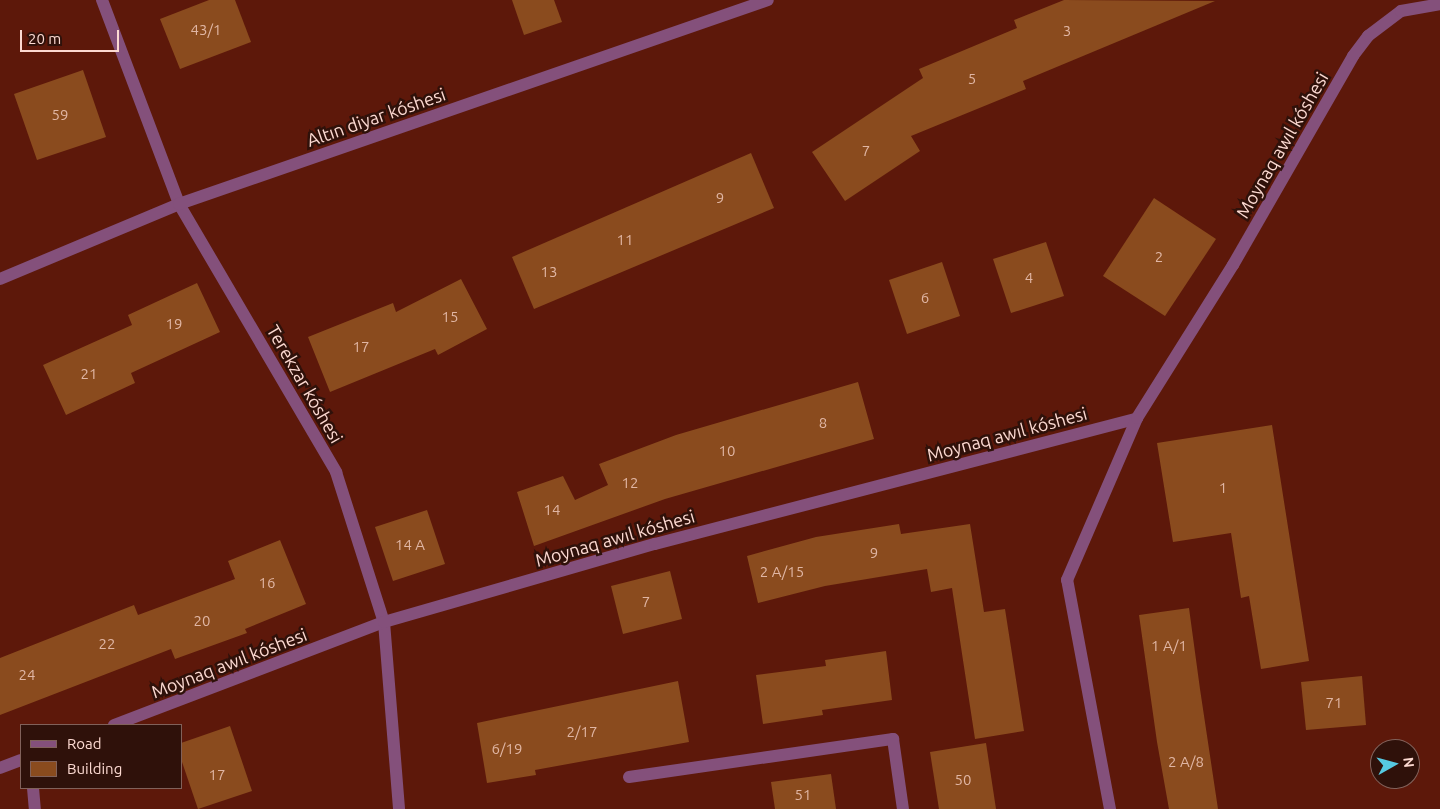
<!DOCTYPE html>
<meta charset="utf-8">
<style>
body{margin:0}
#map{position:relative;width:1440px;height:809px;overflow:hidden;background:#5d180a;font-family:Ubuntu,sans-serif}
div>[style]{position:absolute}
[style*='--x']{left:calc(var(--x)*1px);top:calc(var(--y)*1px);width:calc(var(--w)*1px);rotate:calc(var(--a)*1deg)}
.building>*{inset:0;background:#8a4b1e}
.lane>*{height:12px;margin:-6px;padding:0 6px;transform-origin:6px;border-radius:6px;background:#84507b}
.street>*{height:12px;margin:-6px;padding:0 6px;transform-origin:6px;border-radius:6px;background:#84507b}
span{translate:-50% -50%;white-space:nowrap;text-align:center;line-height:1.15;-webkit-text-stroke:5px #2f110a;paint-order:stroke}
.number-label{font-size:15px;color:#e0b6a4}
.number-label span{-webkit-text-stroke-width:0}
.street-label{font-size:18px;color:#fcd9d1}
.legend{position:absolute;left:20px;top:724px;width:162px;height:65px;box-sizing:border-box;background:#2f110a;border:1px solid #81615a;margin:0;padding:6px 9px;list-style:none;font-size:15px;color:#fcd9d1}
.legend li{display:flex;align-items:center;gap:10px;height:25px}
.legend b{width:25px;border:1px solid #81615a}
.north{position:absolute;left:1370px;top:739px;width:50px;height:50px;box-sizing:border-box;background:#2f110a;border:1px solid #81615a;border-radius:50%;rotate:83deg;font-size:14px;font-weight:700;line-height:20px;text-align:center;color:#fcd9d1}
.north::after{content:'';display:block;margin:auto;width:18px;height:22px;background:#56c9e1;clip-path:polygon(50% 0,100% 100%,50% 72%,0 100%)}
.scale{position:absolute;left:20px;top:30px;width:99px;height:22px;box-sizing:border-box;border:2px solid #fcd9d1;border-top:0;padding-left:6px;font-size:15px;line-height:18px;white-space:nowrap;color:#fcd9d1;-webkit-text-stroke:4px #2f110a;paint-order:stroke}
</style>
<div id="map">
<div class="building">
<i style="clip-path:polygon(209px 0,235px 0,251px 42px,180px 69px,160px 19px)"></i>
<i style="clip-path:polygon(512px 0,554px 0,562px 22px,524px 35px)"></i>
<i style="clip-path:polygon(1064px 0,1215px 1px,1023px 81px,1026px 89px,911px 136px,920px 151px,845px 201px,812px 152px,923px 78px,919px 69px,1017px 28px,1014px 20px)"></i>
<i style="clip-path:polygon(83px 70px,106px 137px,37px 160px,14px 94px)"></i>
<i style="clip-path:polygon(751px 153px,774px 208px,534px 309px,512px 257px)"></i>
<i style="clip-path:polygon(1154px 198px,1216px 239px,1165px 316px,1103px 276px)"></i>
<i style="clip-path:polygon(1046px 242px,1064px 296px,1011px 313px,993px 259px)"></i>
<i style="clip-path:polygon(942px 262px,960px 316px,907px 334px,889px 280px)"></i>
<i style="clip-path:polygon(461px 279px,487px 329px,438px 355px,435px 349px,330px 392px,308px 337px,393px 303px,396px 312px)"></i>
<i style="clip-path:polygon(197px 283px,220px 332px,131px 373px,135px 383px,66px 415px,43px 365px,132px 325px,128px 315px)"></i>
<i style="clip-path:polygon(858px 382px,874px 439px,665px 499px,534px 546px,517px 492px,563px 476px,575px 500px,608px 485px,599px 464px,676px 435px)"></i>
<i style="clip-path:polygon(1272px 425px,1309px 661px,1261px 669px,1249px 596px,1241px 598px,1231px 533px,1173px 542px,1157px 443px)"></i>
<i style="clip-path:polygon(427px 510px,445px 564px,393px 581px,375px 527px)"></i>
<i style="clip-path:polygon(899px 524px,901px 534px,970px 524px,984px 612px,1005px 609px,1024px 731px,975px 739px,952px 588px,931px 592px,927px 569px,825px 586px,758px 603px,747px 556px,816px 537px)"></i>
<i style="clip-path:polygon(280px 540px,306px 604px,245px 629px,247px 633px,175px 659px,171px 649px,0 715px,0 658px,134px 605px,138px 615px,235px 579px,228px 561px)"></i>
<i style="clip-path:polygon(670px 571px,682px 619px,623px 634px,611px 586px)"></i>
<i style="clip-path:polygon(1189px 608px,1200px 689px,1218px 809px,1169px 809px,1157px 742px,1139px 615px)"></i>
<i style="clip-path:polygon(886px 651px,892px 700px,822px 710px,823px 715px,763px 724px,756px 675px,826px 666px,825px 660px)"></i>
<i style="clip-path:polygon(1362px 676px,1366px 725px,1306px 730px,1301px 682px)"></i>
<i style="clip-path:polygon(678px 681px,689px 742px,535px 770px,536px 775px,487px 783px,477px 723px)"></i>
<i style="clip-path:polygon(230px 726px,252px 791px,198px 809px,181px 759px,181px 743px)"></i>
<i style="clip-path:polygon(986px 743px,996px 809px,939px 809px,930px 752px)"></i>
<i style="clip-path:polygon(831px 774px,836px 809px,775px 809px,771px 782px)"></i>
</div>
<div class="lane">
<i style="--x:629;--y:777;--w:267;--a:-8.2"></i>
</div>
<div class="street">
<i style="--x:102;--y:0;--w:218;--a:69.3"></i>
<i style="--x:179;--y:204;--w:311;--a:59.6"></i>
<i style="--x:336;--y:472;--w:157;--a:72.3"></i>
<i style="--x:384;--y:622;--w:188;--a:85.4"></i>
<i style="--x:0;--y:279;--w:194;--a:-22.7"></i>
<i style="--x:179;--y:204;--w:623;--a:-19.1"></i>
<i style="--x:114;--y:725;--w:289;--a:-20.9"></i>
<i style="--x:384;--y:622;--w:282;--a:-16.1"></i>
<i style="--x:655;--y:544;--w:498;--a:-14.6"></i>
<i style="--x:893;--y:739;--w:71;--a:81.9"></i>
<i style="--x:0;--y:768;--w:22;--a:-21"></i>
<i style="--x:33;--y:788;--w:21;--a:85"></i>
<i style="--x:1110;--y:809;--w:233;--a:-100.6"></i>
<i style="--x:1067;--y:580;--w:176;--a:-66.6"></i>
<i style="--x:1137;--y:418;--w:181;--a:-57.9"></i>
<i style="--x:1233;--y:265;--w:241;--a:-60.1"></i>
<i style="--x:1353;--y:56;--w:25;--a:-53"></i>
<i style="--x:1368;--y:36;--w:41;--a:-37.1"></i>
<i style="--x:1401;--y:11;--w:40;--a:-10"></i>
</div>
<div class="number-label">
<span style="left:206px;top:30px">43/1</span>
<span style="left:1067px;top:31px">3</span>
<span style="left:972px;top:79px">5</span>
<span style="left:60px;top:115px">59</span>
<span style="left:866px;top:151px">7</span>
<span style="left:720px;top:198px">9</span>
<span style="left:625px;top:240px">11</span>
<span style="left:1159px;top:257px">2</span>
<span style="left:549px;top:272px">13</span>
<span style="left:1029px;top:278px">4</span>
<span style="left:925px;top:298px">6</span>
<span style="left:450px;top:317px">15</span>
<span style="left:174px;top:324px">19</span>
<span style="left:361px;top:347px">17</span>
<span style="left:89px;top:374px">21</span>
<span style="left:823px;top:423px">8</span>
<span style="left:727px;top:451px">10</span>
<span style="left:630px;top:483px">12</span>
<span style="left:1223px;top:488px">1</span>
<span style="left:552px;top:510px">14</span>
<span style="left:410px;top:545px">14 А</span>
<span style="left:874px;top:553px">9</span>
<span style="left:782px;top:572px">2 А/15</span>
<span style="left:267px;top:583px">16</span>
<span style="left:646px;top:602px">7</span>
<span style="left:202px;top:621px">20</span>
<span style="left:107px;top:644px">22</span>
<span style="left:1169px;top:646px">1 А/1</span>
<span style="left:27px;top:675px">24</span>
<span style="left:1334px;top:703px">71</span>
<span style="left:582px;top:732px">2/17</span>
<span style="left:507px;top:749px">6/19</span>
<span style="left:1186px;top:762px">2 А/8</span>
<span style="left:217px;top:775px">17</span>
<span style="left:963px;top:780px">50</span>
<span style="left:803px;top:795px">51</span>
</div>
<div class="street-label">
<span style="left:376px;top:117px;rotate:-19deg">Altın diyar kóshesi</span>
<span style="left:1282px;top:145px;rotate:-60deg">Moynaq awıl kóshesi</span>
<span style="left:305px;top:384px;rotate:60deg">Terekzar kóshesi</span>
<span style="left:1007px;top:434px;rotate:-15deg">Moynaq awıl kóshesi</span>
<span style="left:615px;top:538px;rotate:-16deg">Moynaq awıl kóshesi</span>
<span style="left:229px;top:663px;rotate:-21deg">Moynaq awıl kóshesi</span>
</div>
<ul class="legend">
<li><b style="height:6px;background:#84507b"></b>Road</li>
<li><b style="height:14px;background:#8a4b1e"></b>Building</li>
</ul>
<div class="north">N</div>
<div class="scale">20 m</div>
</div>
